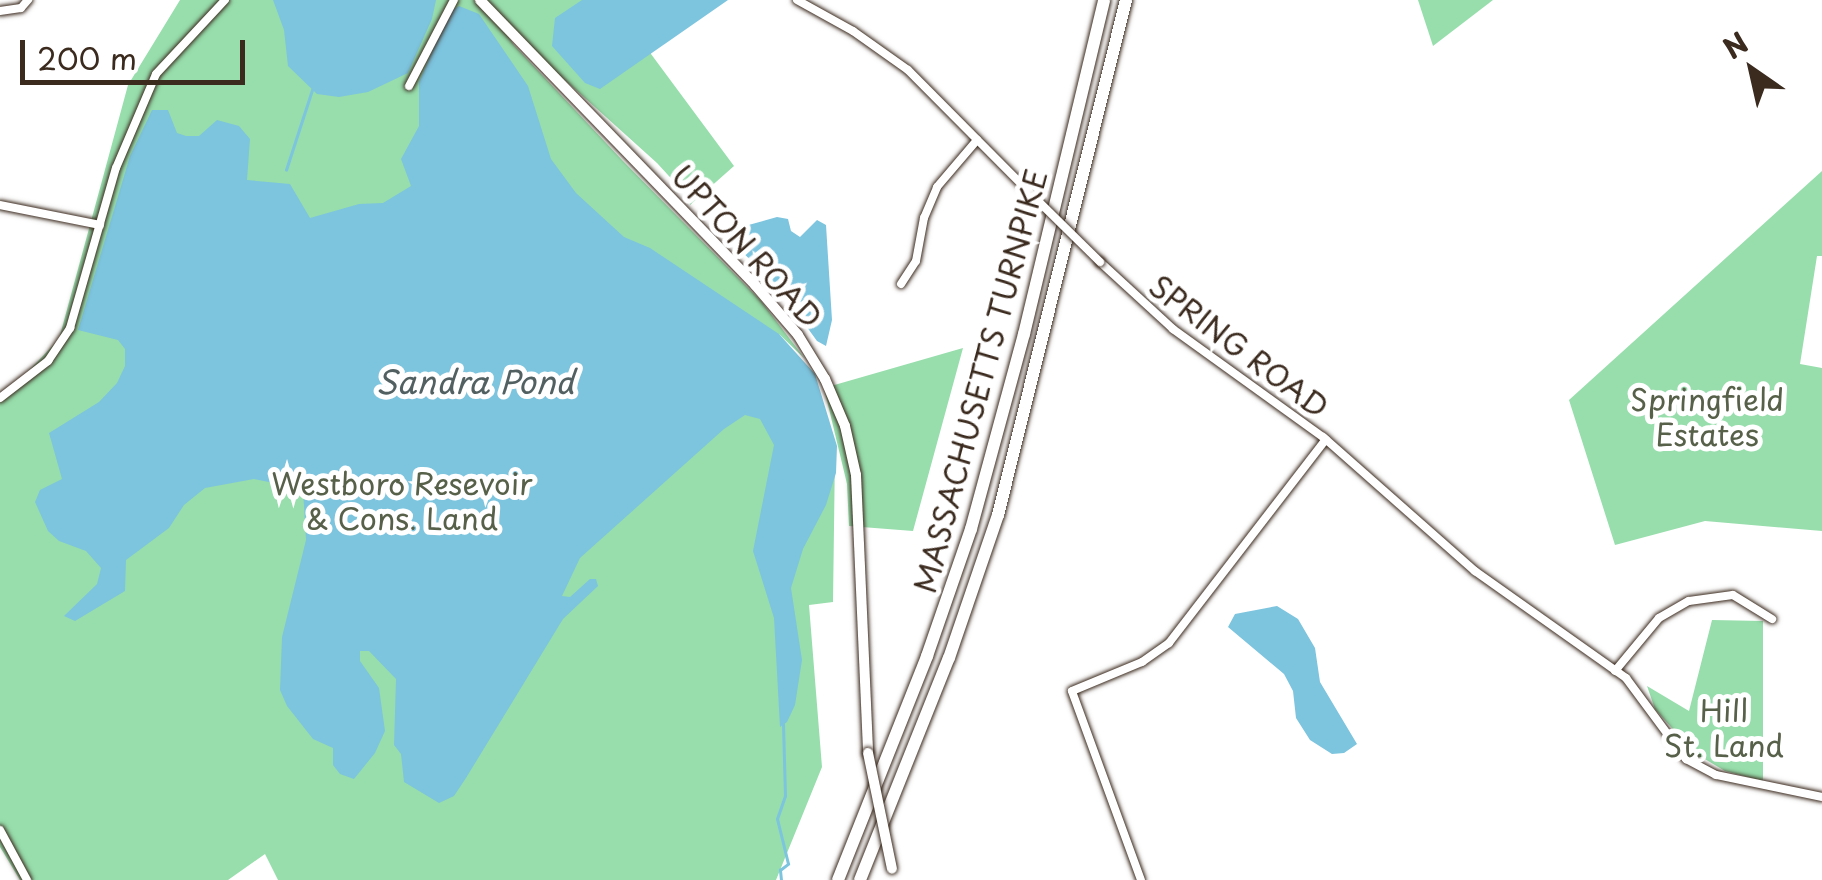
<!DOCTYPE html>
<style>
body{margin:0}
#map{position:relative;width:1822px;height:880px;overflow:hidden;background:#fff;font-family:"Playpen Sans",sans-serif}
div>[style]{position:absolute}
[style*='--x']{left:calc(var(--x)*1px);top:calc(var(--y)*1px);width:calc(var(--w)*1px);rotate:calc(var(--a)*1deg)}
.green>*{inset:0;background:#97deac}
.water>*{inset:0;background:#7dc4de}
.stream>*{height:2.5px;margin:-1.25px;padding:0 1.25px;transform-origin:1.25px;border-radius:1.25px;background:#7dc4de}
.roads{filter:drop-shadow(0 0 2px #3b2a1e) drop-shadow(0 0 2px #3b2a1e)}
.minor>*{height:8px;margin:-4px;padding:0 4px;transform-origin:4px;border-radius:4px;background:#fff}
.secondary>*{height:10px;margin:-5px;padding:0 5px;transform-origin:5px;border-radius:5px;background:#fff}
.motorway>*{height:12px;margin:-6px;padding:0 6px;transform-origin:6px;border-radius:6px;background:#fff}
.bridges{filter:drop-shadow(0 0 2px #3b2a1e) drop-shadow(0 0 2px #3b2a1e)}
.minor-bridge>*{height:8px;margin:-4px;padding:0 4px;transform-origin:4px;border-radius:4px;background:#fff}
.secondary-bridge>*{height:10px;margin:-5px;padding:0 5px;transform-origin:5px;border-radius:5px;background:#fff}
span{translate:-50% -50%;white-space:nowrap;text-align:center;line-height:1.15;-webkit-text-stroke:10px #fff;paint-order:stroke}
.street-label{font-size:30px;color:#3b2a1e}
.park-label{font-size:30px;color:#576049}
.water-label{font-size:32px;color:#526061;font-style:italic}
.north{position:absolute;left:1702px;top:20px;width:100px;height:100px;-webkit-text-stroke:8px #fff;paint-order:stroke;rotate:326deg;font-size:28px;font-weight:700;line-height:40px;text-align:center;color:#3b2a1e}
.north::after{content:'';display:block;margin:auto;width:35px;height:45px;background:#3b2a1e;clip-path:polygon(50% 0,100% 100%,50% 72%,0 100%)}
.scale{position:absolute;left:20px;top:40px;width:225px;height:45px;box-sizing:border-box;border:5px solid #3b2a1e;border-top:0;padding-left:12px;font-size:30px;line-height:35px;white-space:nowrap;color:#3b2a1e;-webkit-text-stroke:8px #fff;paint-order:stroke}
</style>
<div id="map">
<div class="green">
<i style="clip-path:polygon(180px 0,474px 0,485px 8px,482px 0,653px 0,651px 54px,734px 166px,690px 205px,689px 198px,657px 163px,495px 17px,514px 45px,623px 161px,761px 301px,805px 359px,779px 334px,835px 454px,833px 602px,809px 605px,822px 767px,776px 880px,278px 880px,265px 854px,228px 880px,20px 880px,0 847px,0 401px,59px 339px,128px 85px)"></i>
<i style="clip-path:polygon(1418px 0,1493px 0,1433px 46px)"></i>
<i style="clip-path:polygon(1822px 171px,1822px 256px,1817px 256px,1800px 364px,1822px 368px,1822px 531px,1705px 521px,1615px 545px,1569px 400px)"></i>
<i style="clip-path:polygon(963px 348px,913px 531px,849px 526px,847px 484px,824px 388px)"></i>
<i style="clip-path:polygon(1712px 620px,1763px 621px,1763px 781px,1725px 771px,1693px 752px,1655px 709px,1647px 686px,1689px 711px)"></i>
</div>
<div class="water">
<i style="clip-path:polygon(273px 0,436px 0,432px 19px,408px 73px,368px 92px,339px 97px,317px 94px,288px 66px,284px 30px)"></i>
<i style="clip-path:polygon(582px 0,728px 0,600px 89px,585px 83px,552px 46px,555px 18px)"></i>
<i style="clip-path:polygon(459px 6px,479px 14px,528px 86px,551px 159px,576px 193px,624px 237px,650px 248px,779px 334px,815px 374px,837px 446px,836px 473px,826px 505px,803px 549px,791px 588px,802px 660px,795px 705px,787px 722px,780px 727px,774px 618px,753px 551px,774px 445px,760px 419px,745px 415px,724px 429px,580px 558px,562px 596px,570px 597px,590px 579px,596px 579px,598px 586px,563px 619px,466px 778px,454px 796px,439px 803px,404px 782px,401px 754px,394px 745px,396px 679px,369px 651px,360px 651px,360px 661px,379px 688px,385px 731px,375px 753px,354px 779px,340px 774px,333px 765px,333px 748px,313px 739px,287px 706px,280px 690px,282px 637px,306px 540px,303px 489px,254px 479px,205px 488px,184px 505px,169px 528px,126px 560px,125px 591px,75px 621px,64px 616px,97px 584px,101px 568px,86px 551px,59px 541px,48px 531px,35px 502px,40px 490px,62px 479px,49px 433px,99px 402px,117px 383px,125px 366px,125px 349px,118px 340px,78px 330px,130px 156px,152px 110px,168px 110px,177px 133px,186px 136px,199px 136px,217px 120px,239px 126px,250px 139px,247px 180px,290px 184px,310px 218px,359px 204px,383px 203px,411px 186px,401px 159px,419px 126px,419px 82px,449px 12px)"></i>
<i style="clip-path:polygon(777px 217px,788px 219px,791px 231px,800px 237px,817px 220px,826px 225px,832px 320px,826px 346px,817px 341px,778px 287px,732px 242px,734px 229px)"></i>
<i style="clip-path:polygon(1277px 606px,1298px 619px,1315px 648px,1320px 682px,1357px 744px,1344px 753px,1332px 754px,1310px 740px,1296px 718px,1293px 691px,1284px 674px,1228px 627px,1235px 614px)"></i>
</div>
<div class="stream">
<i style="--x:286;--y:170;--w:84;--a:-72"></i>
<i style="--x:781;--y:880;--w:10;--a:-96"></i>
<i style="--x:780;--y:870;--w:10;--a:-37"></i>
<i style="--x:788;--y:864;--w:46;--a:-103.7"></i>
<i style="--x:777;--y:819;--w:24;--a:-71"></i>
<i style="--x:785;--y:796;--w:72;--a:-91.6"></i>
</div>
<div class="roads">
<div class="minor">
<i style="--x:797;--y:0;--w:64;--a:29"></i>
<i style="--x:853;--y:31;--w:67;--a:35.3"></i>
<i style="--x:908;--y:70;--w:182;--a:45.2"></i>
<i style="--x:0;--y:11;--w:21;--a:-8"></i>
<i style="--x:21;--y:8;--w:11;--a:-49"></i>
<i style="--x:409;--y:86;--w:97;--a:-62.4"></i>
<i style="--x:0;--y:205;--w:102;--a:11.3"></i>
<i style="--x:1100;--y:262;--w:99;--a:42.5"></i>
<i style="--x:1173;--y:329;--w:185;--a:35.8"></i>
<i style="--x:1323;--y:437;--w:203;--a:41.4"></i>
<i style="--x:1475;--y:571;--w:185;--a:35.3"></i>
<i style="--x:1626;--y:678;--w:101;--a:53.5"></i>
<i style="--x:1686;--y:759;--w:34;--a:28"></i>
<i style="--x:1716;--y:775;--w:108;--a:11.7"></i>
<i style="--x:901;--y:284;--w:27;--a:-57"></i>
<i style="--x:916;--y:261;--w:44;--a:-79.5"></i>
<i style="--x:924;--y:218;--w:34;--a:-67"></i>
<i style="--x:937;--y:187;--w:62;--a:-49.6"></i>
<i style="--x:0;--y:398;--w:61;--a:-37.6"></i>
<i style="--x:48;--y:361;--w:40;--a:-56"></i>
<i style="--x:70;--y:328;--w:166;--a:-74"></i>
<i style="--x:116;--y:168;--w:102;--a:-66.9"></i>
<i style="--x:156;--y:74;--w:101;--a:-47"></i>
<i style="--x:1615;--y:671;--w:69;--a:-50.3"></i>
<i style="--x:1659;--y:618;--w:34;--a:-30"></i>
<i style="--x:1689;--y:601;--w:44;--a:-7.8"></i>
<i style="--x:1733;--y:595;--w:46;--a:31.6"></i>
<i style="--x:0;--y:830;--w:57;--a:61.6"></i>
<i style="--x:1141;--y:880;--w:201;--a:-110.1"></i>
<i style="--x:1072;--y:691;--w:76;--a:-22.5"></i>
<i style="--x:1142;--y:662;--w:33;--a:-35"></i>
<i style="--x:1169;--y:643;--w:257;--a:-52.4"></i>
</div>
<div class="secondary">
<i style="--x:480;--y:0;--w:396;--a:46"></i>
<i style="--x:755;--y:285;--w:66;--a:49.3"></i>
<i style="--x:798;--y:335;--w:52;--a:58.5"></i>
<i style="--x:825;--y:379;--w:51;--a:66.9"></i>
<i style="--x:845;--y:426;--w:50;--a:77.3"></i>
<i style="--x:856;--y:475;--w:278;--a:87.5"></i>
</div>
<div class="motorway">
<i style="--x:838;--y:880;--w:241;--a:-68.3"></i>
<i style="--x:927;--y:656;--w:134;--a:-70.9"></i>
<i style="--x:971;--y:529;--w:202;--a:-74.8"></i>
<i style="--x:1024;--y:334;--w:343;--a:-76.5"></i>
<i style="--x:860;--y:880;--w:239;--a:-68.2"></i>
<i style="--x:949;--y:658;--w:151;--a:-71.1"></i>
<i style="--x:998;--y:515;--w:531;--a:-76.04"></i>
</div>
</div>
<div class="bridges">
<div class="minor-bridge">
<i style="--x:1036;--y:199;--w:90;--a:44.5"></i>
</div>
<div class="secondary-bridge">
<i style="--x:868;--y:753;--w:118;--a:78.3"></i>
</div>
</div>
<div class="street-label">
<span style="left:747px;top:246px;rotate:48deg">UPTON ROAD</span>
<span style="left:1239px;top:346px;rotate:37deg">SPRING ROAD</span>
<span style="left:980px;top:381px;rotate:-75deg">MASSACHUSETTS TURNPIKE</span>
</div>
<div class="park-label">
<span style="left:1707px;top:416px">Springfield<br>Estates</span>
<span style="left:402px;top:500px">Westboro Resevoir<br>&amp; Cons. Land</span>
<span style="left:1724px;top:727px">Hill<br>St. Land</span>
</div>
<div class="water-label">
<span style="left:475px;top:381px">Sandra Pond</span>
</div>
<div class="north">N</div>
<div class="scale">200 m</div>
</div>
